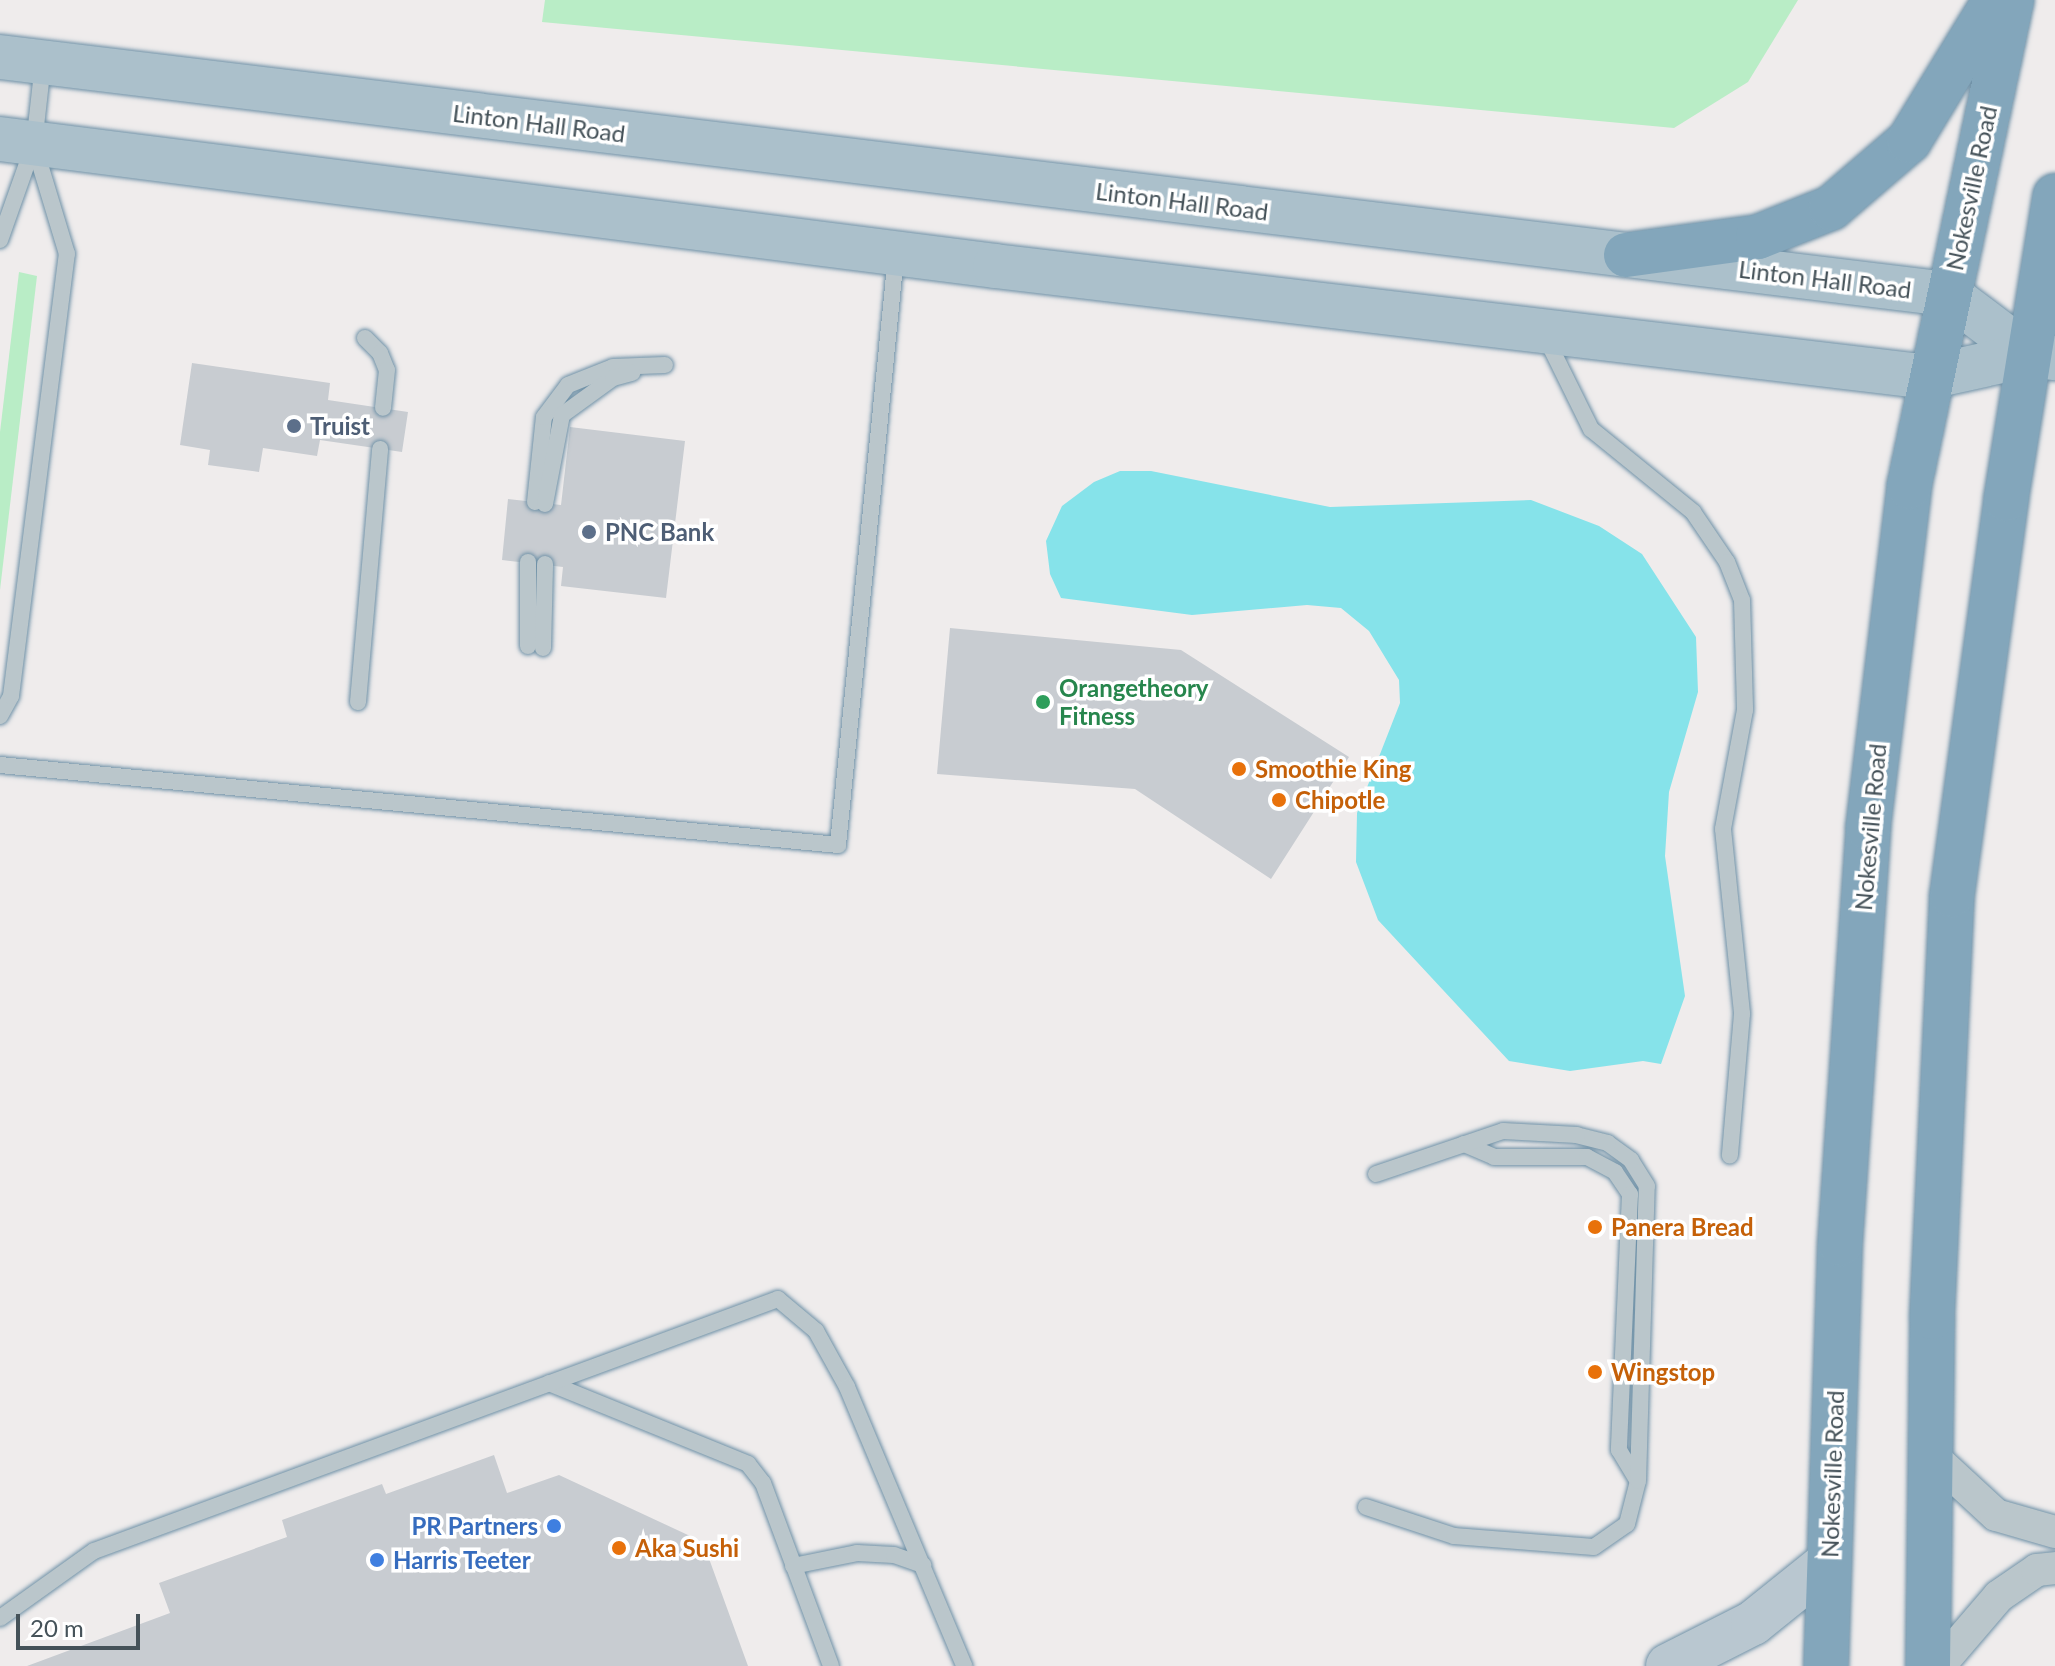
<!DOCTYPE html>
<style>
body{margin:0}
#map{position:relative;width:2055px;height:1666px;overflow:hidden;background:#efecec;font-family:Lato,sans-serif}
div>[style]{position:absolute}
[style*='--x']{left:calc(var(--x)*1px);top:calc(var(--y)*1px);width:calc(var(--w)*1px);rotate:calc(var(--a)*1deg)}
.green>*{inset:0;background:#b9edc6}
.water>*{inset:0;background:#86e3ea}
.building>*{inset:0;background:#c8ccd1}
.roads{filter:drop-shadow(0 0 2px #6f91a7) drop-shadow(0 0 2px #6f91a7)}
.lane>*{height:16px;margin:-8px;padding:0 8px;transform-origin:8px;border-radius:8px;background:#bac6cb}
.street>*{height:32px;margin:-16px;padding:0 16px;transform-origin:16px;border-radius:16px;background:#bac6cb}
.secondary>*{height:44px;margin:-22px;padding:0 22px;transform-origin:22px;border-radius:22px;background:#b9c7d0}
.primary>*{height:44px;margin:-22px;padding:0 22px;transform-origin:22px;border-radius:22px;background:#abc0cb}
.highway>*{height:44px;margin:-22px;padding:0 22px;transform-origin:22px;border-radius:22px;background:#83a6bb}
.dots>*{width:22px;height:22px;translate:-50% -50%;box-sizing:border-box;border:4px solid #fff;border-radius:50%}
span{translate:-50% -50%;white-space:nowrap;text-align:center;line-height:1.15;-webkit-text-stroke:7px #fff;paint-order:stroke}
.street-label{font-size:24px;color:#455259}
.service-label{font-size:24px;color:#4e5e75;font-weight:700}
.left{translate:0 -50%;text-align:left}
.leisure-label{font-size:24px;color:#27864d;font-weight:700}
.food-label{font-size:24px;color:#c56008;font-weight:700}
.shop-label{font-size:24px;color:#366cbe;font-weight:700}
.right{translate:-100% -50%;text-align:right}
.scale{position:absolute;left:16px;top:1614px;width:124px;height:36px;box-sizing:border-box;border:4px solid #455259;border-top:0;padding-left:10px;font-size:24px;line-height:28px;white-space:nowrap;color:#455259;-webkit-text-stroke:6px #fff;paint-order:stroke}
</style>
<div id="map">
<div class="green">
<i style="clip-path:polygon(545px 0,1798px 0,1748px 82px,1674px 128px,542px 22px)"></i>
<i style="clip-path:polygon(19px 272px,37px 276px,0 590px,0 432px)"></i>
</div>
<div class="water">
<i style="clip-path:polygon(1120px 471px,1151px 471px,1330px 507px,1531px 500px,1599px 526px,1642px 554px,1696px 637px,1698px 692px,1669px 792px,1665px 856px,1685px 996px,1661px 1064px,1643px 1061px,1570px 1071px,1509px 1061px,1378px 920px,1356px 862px,1357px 813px,1400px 703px,1399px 680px,1369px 631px,1341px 608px,1307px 605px,1192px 615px,1061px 598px,1050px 574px,1046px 541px,1062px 506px,1094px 482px)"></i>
</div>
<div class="building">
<i style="clip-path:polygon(192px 363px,330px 383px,328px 400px,408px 412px,402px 452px,320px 440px,317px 456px,263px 448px,259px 472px,208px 465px,210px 450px,180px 445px)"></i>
<i style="clip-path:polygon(570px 427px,685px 441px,666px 598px,561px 586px,563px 567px,502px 560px,508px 499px,561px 505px)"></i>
<i style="clip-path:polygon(950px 628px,1181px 650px,1349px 757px,1271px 879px,1135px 789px,937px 774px)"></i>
<i style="clip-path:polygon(494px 1455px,507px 1493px,559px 1475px,703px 1542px,748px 1666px,27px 1666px,170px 1613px,159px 1583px,287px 1537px,282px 1520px,382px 1484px,386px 1494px)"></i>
</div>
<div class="roads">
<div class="lane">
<i style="--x:0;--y:240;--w:102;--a:-70.5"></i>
<i style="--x:34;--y:144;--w:81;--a:-83.6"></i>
<i style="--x:1545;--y:336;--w:104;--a:63.7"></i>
<i style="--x:1591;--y:429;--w:132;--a:39.1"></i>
<i style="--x:1693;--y:512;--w:60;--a:55.8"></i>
<i style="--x:1727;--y:562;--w:41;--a:68.5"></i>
<i style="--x:1742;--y:600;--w:110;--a:88.4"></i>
<i style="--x:1745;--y:710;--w:121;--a:100.5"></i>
<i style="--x:1723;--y:829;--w:186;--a:84.1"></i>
<i style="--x:1742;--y:1014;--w:142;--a:94.9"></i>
<i style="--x:365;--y:338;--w:21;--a:45"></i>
<i style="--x:380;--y:353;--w:18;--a:68"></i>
<i style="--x:387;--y:370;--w:38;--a:96"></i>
<i style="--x:535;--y:502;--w:85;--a:-84"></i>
<i style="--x:544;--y:417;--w:40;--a:-53"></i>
<i style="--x:568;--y:385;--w:48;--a:-21.8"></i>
<i style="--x:613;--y:367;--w:52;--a:-2.2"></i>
<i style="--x:545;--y:504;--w:91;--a:-79.2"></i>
<i style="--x:562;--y:415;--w:63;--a:-36"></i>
<i style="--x:613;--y:378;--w:20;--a:-15"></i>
<i style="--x:528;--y:646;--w:84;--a:-90"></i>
<i style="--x:543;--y:648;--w:84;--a:-88.6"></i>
<i style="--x:358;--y:702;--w:254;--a:-85"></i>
<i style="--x:0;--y:716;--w:23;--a:-61"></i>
<i style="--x:11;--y:696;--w:446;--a:-82.8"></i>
<i style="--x:67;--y:254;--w:114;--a:-106.8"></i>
<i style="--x:0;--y:765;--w:842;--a:5.45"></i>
<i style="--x:838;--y:845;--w:592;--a:-84.38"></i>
<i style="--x:1464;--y:1144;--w:33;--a:23"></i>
<i style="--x:1494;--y:1157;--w:93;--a:0"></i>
<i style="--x:1587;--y:1157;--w:32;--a:28"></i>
<i style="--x:1615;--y:1172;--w:27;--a:56"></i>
<i style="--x:1630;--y:1194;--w:256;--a:92.5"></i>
<i style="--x:1619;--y:1450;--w:35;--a:59"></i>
<i style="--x:549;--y:1383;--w:215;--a:22.1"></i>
<i style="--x:748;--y:1464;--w:24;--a:52"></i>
<i style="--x:763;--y:1483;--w:195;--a:69.6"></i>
<i style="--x:1366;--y:1507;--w:93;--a:18.2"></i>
<i style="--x:1454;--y:1536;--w:140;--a:4.5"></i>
<i style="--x:1594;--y:1547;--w:40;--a:-34.9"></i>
<i style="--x:1627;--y:1524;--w:44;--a:-75.7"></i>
<i style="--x:1638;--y:1481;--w:295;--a:-88.3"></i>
<i style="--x:1647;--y:1186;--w:31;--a:-122"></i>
<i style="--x:1631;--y:1160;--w:29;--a:-144"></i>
<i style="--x:1608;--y:1143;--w:32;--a:-166"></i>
<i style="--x:1577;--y:1135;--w:74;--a:-176.9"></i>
<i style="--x:1503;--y:1131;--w:134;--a:161.3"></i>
<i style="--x:793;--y:1566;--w:65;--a:-11.5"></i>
<i style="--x:857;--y:1553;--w:37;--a:3"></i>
<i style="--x:894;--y:1555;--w:31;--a:19"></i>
<i style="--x:0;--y:1618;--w:115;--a:-35.5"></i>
<i style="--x:94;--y:1551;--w:729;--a:-20.22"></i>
<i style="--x:778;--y:1299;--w:50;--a:40.1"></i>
<i style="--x:816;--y:1331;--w:64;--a:61"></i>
<i style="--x:847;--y:1387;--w:303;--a:67.2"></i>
</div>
<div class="street">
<i style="--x:1931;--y:1455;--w:88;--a:42.7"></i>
<i style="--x:1996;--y:1515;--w:61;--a:16.1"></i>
<i style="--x:1939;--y:1666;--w:92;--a:-49.4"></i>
<i style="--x:1999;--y:1596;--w:46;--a:-34.4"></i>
<i style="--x:2037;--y:1570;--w:18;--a:-6"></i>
</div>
<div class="secondary">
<i style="--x:1668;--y:1666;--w:95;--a:-26.8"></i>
<i style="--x:1753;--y:1623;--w:97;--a:-38.8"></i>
</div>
<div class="primary">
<i style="--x:0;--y:57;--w:1962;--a:6.94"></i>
<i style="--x:1948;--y:294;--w:101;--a:37"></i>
<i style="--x:0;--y:139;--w:1003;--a:7.27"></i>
<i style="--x:995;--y:266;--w:941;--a:6.78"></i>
<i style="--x:1929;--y:377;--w:102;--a:-12.4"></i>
<i style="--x:2029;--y:355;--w:26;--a:7"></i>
</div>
<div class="highway">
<i style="--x:1626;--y:255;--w:133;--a:-7.8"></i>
<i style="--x:1758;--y:237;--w:79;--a:-21.7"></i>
<i style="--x:1831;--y:208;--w:103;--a:-40.7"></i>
<i style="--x:1909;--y:141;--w:165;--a:-58.6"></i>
<i style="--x:1826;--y:1666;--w:422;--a:-88.1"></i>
<i style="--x:1840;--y:1244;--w:417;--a:-86.1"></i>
<i style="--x:1868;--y:828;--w:343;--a:-83.1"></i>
<i style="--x:1909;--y:487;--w:498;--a:-78.1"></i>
<i style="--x:1928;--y:1666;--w:349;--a:-89.3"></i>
<i style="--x:1932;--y:1317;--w:422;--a:-87.3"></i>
<i style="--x:1952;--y:895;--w:400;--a:-82.2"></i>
<i style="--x:2006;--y:499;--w:307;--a:-80.8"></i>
</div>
</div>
<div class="dots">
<i style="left:294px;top:426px;background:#5c6f8a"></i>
<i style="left:589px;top:532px;background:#5c6f8a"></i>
<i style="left:1043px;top:702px;background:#2e9e5b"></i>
<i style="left:1239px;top:769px;background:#e8710a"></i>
<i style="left:1279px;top:800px;background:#e8710a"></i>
<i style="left:1595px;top:1227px;background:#e8710a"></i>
<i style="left:1595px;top:1372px;background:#e8710a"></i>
<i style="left:554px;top:1526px;background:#3f7fe0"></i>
<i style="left:619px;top:1548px;background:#e8710a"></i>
<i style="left:377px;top:1560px;background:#3f7fe0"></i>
</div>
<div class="street-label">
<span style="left:539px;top:123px;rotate:7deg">Linton Hall Road</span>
<span style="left:1971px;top:188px;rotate:-78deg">Nokesville Road</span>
<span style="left:1182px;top:201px;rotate:7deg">Linton Hall Road</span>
<span style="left:1825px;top:279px;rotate:7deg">Linton Hall Road</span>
<span style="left:1870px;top:827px;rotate:-85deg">Nokesville Road</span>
<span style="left:1832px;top:1474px;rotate:-88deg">Nokesville Road</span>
</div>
<div class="service-label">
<span class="left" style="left:310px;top:426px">Truist</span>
<span class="left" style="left:605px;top:532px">PNC Bank</span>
</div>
<div class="leisure-label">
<span class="left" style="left:1059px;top:702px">Orangetheory<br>Fitness</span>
</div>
<div class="food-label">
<span class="left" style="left:1255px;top:769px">Smoothie King</span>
<span class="left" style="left:1295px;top:800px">Chipotle</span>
<span class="left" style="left:1611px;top:1227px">Panera Bread</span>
<span class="left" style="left:1611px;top:1372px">Wingstop</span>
<span class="left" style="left:635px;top:1548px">Aka Sushi</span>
</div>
<div class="shop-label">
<span class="right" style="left:538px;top:1526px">PR Partners</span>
<span class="left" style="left:393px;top:1560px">Harris Teeter</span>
</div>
<div class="scale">20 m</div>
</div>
